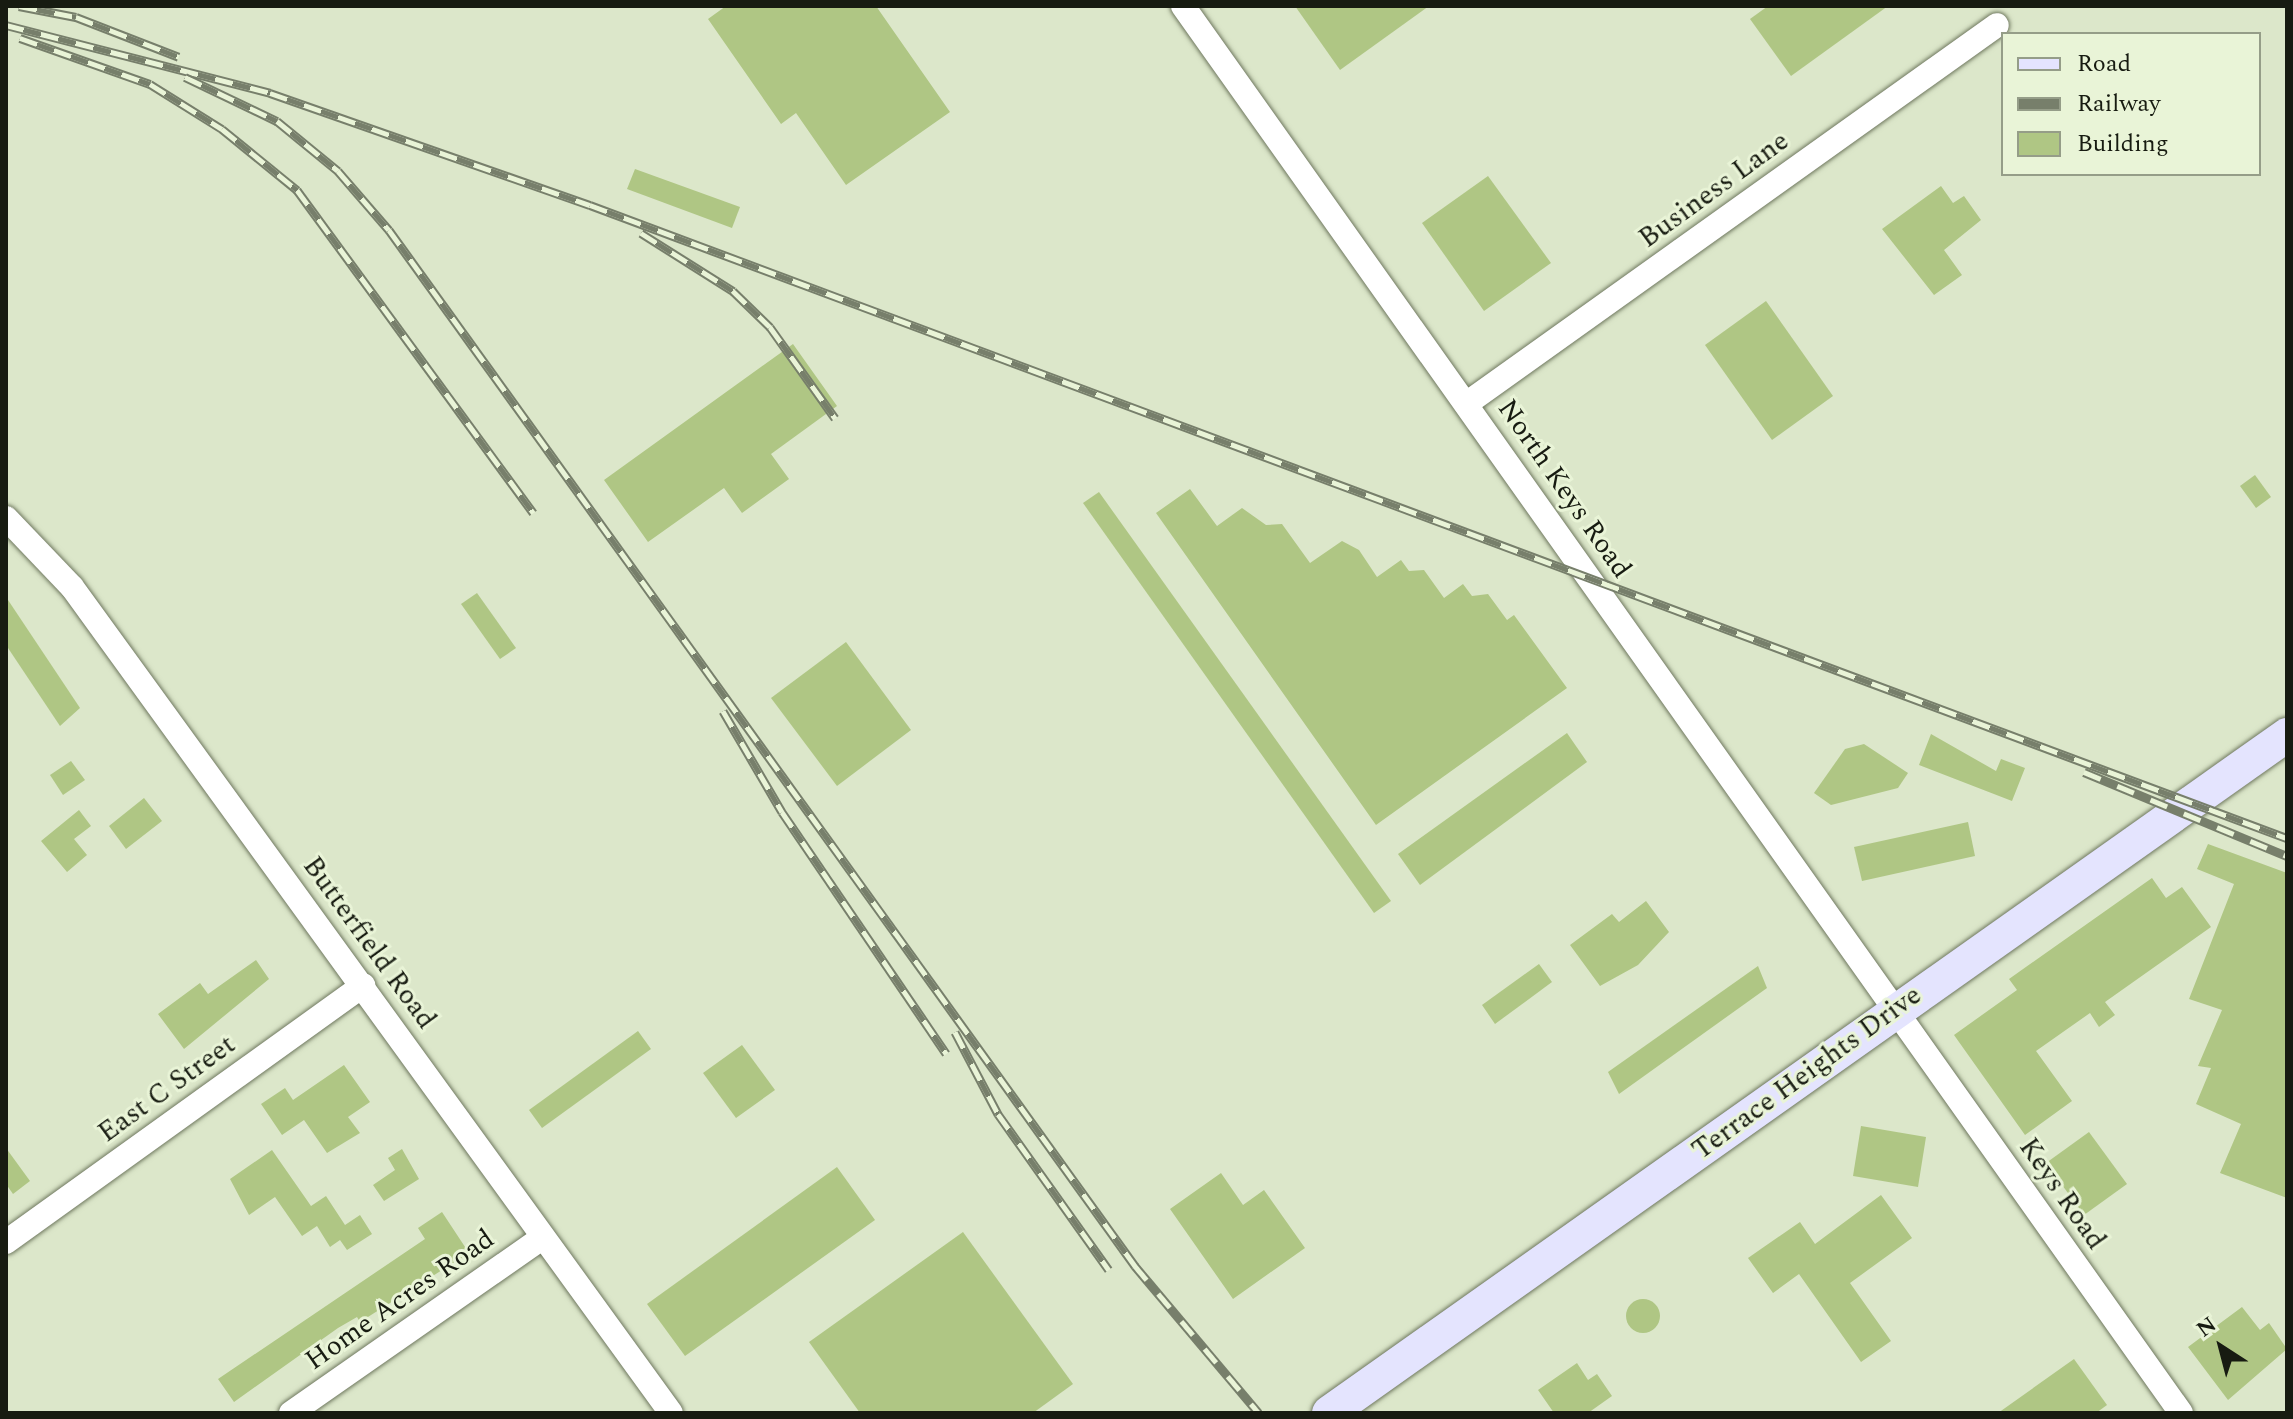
<!DOCTYPE html>
<style>
body{margin:0}
#map{position:relative;width:2293px;height:1419px;overflow:hidden;background:#dce7ca;font-family:Spectral,serif}
div>[style]{position:absolute}
[style*='--x']{left:calc(var(--x)*1px);top:calc(var(--y)*1px);width:calc(var(--w)*1px);rotate:calc(var(--a)*1deg)}
.building>*{inset:0;background:#afc684}
.round{border-radius:50%}
.roads{filter:drop-shadow(0 0 2px #6f785f) drop-shadow(0 0 2px #6f785f)}
.street>*{height:24px;margin:-12px;padding:0 12px;transform-origin:12px;border-radius:12px;background:#fff}
.secondary>*{height:34px;margin:-17px;padding:0 17px;transform-origin:17px;border-radius:17px;background:#e4e4fe}
.rail>*{height:9px;margin-top:-4.5px;transform-origin:0;background:repeating-linear-gradient(90deg,#e9f4d7 0 18px,#777f6b 0 36px);box-sizing:border-box;border-block:2px solid #777f6b}
span{translate:-50% -50%;white-space:nowrap;text-align:center;line-height:1.15;-webkit-text-stroke:6px #e9f4d7;paint-order:stroke}
.street-label{font-size:28px;color:#171b11}
.frame{position:absolute;inset:0;border:8px solid #171b11;pointer-events:none}
.legend{position:absolute;left:2001px;top:32px;width:260px;height:144px;box-sizing:border-box;background:#e9f4d7;border:2px solid #959d88;margin:0;padding:10px 14px;list-style:none;font-size:24px;color:#171b11}
.legend li{display:flex;align-items:center;gap:16px;height:40px}
.legend b{width:40px;border:2px solid #959d88}
.north{position:absolute;left:2181px;top:1307px;width:80px;height:80px;-webkit-text-stroke:6px #e9f4d7;paint-order:stroke;rotate:324deg;font-size:22px;font-weight:700;line-height:32px;text-align:center;color:#171b11}
.north::after{content:'';display:block;margin:auto;width:28px;height:36px;background:#171b11;clip-path:polygon(50% 0,100% 100%,50% 72%,0 100%)}
</style>
<div id="map">
<div class="building">
<i style="clip-path:polygon(726px 6px,876px 6px,950px 112px,846px 185px,796px 113px,781px 124px,708px 19px)"></i>
<i style="clip-path:polygon(1295px 6px,1429px 6px,1340px 70px)"></i>
<i style="clip-path:polygon(1768px 6px,1888px 6px,1791px 76px,1750px 19px)"></i>
<i style="clip-path:polygon(635px 169px,740px 207px,732px 228px,627px 189px)"></i>
<i style="clip-path:polygon(1488px 176px,1551px 263px,1484px 311px,1422px 223px)"></i>
<i style="clip-path:polygon(1941px 186px,1953px 203px,1964px 196px,1981px 220px,1944px 250px,1962px 275px,1934px 295px,1882px 229px)"></i>
<i style="clip-path:polygon(1766px 301px,1833px 396px,1772px 440px,1705px 345px)"></i>
<i style="clip-path:polygon(793px 344px,837px 406px,771px 454px,789px 479px,742px 513px,724px 488px,648px 542px,604px 480px)"></i>
<i style="clip-path:polygon(2255px 475px,2271px 497px,2256px 508px,2240px 486px)"></i>
<i style="clip-path:polygon(1190px 489px,1217px 526px,1242px 508px,1266px 525px,1282px 524px,1310px 563px,1342px 541px,1359px 550px,1377px 577px,1401px 560px,1409px 571px,1424px 570px,1444px 598px,1463px 584px,1472px 596px,1488px 594px,1507px 620px,1514px 615px,1567px 688px,1376px 825px,1156px 513px)"></i>
<i style="clip-path:polygon(1099px 492px,1391px 901px,1374px 913px,1083px 503px)"></i>
<i style="clip-path:polygon(477px 593px,516px 648px,500px 659px,461px 604px)"></i>
<i style="clip-path:polygon(6px 597px,80px 708px,60px 726px,6px 645px)"></i>
<i style="clip-path:polygon(846px 642px,911px 730px,837px 786px,771px 698px)"></i>
<i style="clip-path:polygon(1567px 733px,1587px 762px,1420px 885px,1398px 854px)"></i>
<i style="clip-path:polygon(1931px 734px,1996px 771px,2001px 759px,2025px 768px,2012px 801px,1919px 765px)"></i>
<i style="clip-path:polygon(1864px 744px,1908px 773px,1898px 788px,1831px 805px,1814px 793px,1845px 749px)"></i>
<i style="clip-path:polygon(71px 761px,85px 780px,63px 795px,50px 775px)"></i>
<i style="clip-path:polygon(144px 798px,162px 821px,126px 849px,109px 826px)"></i>
<i style="clip-path:polygon(79px 810px,91px 826px,74px 839px,87px 855px,67px 872px,41px 841px)"></i>
<i style="clip-path:polygon(1968px 822px,1975px 856px,1862px 881px,1854px 847px)"></i>
<i style="clip-path:polygon(2208px 844px,2287px 873px,2287px 1198px,2220px 1173px,2241px 1124px,2196px 1104px,2211px 1068px,2198px 1066px,2222px 1010px,2189px 999px,2234px 884px,2197px 869px)"></i>
<i style="clip-path:polygon(2152px 878px,2166px 898px,2182px 887px,2211px 927px,2105px 1002px,2115px 1015px,2099px 1027px,2090px 1013px,2036px 1051px,2072px 1101px,2025px 1135px,1954px 1035px,2017px 990px,2009px 979px)"></i>
<i style="clip-path:polygon(1646px 901px,1669px 932px,1638px 965px,1600px 986px,1570px 945px,1612px 914px,1619px 922px)"></i>
<i style="clip-path:polygon(256px 960px,269px 979px,184px 1049px,158px 1014px,200px 983px,208px 994px)"></i>
<i style="clip-path:polygon(1539px 964px,1552px 982px,1495px 1024px,1482px 1005px)"></i>
<i style="clip-path:polygon(1758px 966px,1767px 988px,1619px 1094px,1608px 1072px)"></i>
<i style="clip-path:polygon(638px 1031px,651px 1049px,542px 1128px,529px 1110px)"></i>
<i style="clip-path:polygon(742px 1045px,775px 1090px,736px 1118px,703px 1073px)"></i>
<i style="clip-path:polygon(344px 1065px,370px 1102px,348px 1117px,360px 1133px,327px 1153px,304px 1120px,282px 1135px,261px 1104px,285px 1088px,293px 1100px)"></i>
<i style="clip-path:polygon(1861px 1126px,1926px 1137px,1918px 1187px,1853px 1176px)"></i>
<i style="clip-path:polygon(2089px 1132px,2127px 1184px,2084px 1215px,2046px 1163px)"></i>
<i style="clip-path:polygon(6px 1148px,30px 1181px,13px 1194px,6px 1184px)"></i>
<i style="clip-path:polygon(402px 1149px,419px 1179px,384px 1201px,373px 1185px,395px 1170px,388px 1158px)"></i>
<i style="clip-path:polygon(272px 1150px,311px 1206px,326px 1196px,345px 1225px,360px 1215px,372px 1234px,347px 1250px,340px 1240px,330px 1247px,317px 1226px,302px 1236px,275px 1197px,249px 1215px,230px 1179px)"></i>
<i style="clip-path:polygon(837px 1167px,875px 1220px,685px 1356px,647px 1304px)"></i>
<i style="clip-path:polygon(1221px 1173px,1243px 1205px,1264px 1190px,1305px 1248px,1233px 1299px,1170px 1209px)"></i>
<i style="clip-path:polygon(1881px 1195px,1912px 1238px,1850px 1283px,1891px 1341px,1861px 1362px,1799px 1274px,1773px 1293px,1748px 1258px,1800px 1222px,1815px 1244px)"></i>
<i style="clip-path:polygon(442px 1212px,469px 1253px,360px 1322px,357px 1317px,338px 1328px,234px 1402px,218px 1379px,425px 1239px,418px 1228px)"></i>
<i style="clip-path:polygon(963px 1232px,1073px 1384px,1033px 1413px,860px 1413px,809px 1342px)"></i>
<i class="round" style="left:1626px;top:1299px;width:34px;height:34px"></i>
<i style="clip-path:polygon(2242px 1307px,2260px 1330px,2269px 1323px,2287px 1349px,2228px 1400px,2188px 1347px)"></i>
<i style="clip-path:polygon(2074px 1359px,2107px 1405px,2096px 1413px,1998px 1413px)"></i>
<i style="clip-path:polygon(1577px 1363px,1588px 1380px,1597px 1374px,1612px 1396px,1588px 1413px,1554px 1413px,1538px 1390px)"></i>
</div>
<div class="roads">
<div class="street">
<i style="--x:1183;--y:6;--w:1725;--a:54.65"></i>
<i style="--x:1466;--y:404;--w:652;--a:-35.52"></i>
<i style="--x:6;--y:518;--w:95;--a:46.3"></i>
<i style="--x:72;--y:587;--w:1020;--a:54.05"></i>
<i style="--x:6;--y:1242;--w:440;--a:-35.7"></i>
<i style="--x:291;--y:1413;--w:307;--a:-34.9"></i>
</div>
<div class="secondary">
<i style="--x:1329;--y:1413;--w:1174;--a:-35.29"></i>
</div>
</div>
<div class="rail">
<i style="--x:19;--y:6;--w:58;--a:10.9"></i>
<i style="--x:76;--y:17;--w:110;--a:21.2"></i>
<i style="--x:6;--y:25;--w:273;--a:14.4"></i>
<i style="--x:270;--y:93;--w:339;--a:19.3"></i>
<i style="--x:590;--y:205;--w:1811;--a:20.46"></i>
<i style="--x:20;--y:38;--w:138;--a:19.5"></i>
<i style="--x:150;--y:84;--w:85;--a:32"></i>
<i style="--x:222;--y:129;--w:97;--a:39.1"></i>
<i style="--x:297;--y:190;--w:400;--a:53.8"></i>
<i style="--x:185;--y:77;--w:102;--a:25.6"></i>
<i style="--x:277;--y:121;--w:79;--a:39.3"></i>
<i style="--x:338;--y:171;--w:78;--a:49.2"></i>
<i style="--x:389;--y:230;--w:1277;--a:54.24"></i>
<i style="--x:1135;--y:1266;--w:192;--a:49.9"></i>
<i style="--x:641;--y:233;--w:109;--a:32.2"></i>
<i style="--x:733;--y:291;--w:52;--a:44.2"></i>
<i style="--x:770;--y:327;--w:112;--a:54.5"></i>
<i style="--x:723;--y:711;--w:117;--a:59.7"></i>
<i style="--x:782;--y:812;--w:292;--a:55.8"></i>
<i style="--x:2084;--y:772;--w:220;--a:22.5"></i>
<i style="--x:955;--y:1032;--w:93;--a:62.3"></i>
<i style="--x:998;--y:1114;--w:191;--a:54.6"></i>
</div>
<div class="street-label">
<span style="left:1714px;top:190px;rotate:-36deg">Business Lane</span>
<span style="left:1564px;top:489px;rotate:55deg">North Keys Road</span>
<span style="left:369px;top:943px;rotate:54deg">Butterfield Road</span>
<span style="left:1807px;top:1073px;rotate:-36deg">Terrace Heights Drive</span>
<span style="left:167px;top:1089px;rotate:-36deg">East C Street</span>
<span style="left:2062px;top:1194px;rotate:55deg">Keys Road</span>
<span style="left:400px;top:1300px;rotate:-35deg">Home Acres Road</span>
</div>
<div class="frame"></div>
<ul class="legend">
<li><b style="height:10px;background:#e4e4fe"></b>Road</li>
<li><b style="height:10px;background:#777f6b"></b>Railway</li>
<li><b style="height:22px;background:#afc684"></b>Building</li>
</ul>
<div class="north">N</div>
</div>
